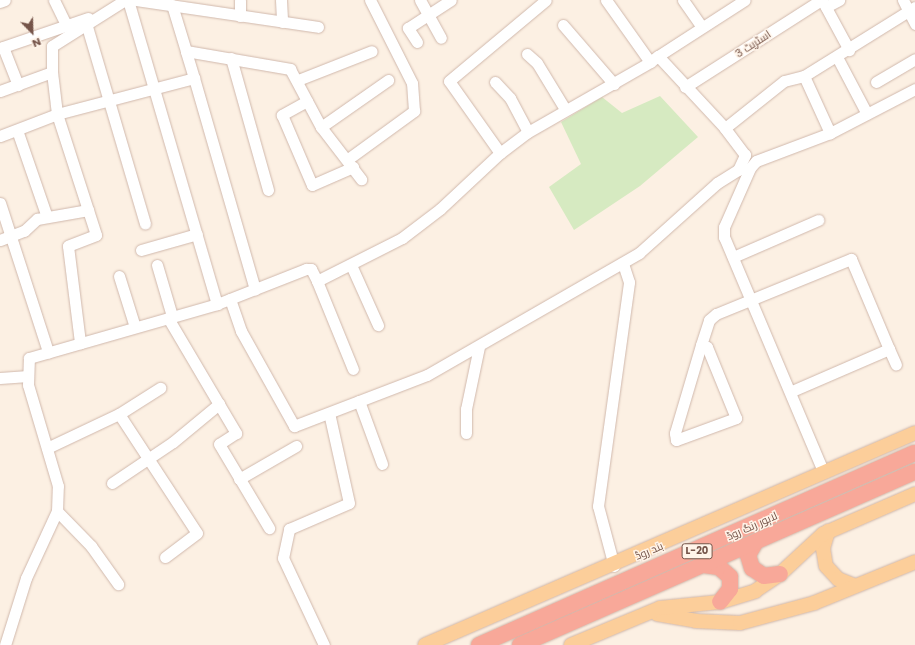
<!DOCTYPE html>
<meta charset="utf-8">
<style>
body{margin:0}
#map{position:relative;width:915px;height:645px;overflow:hidden;background:#fcf0e3;font-family:Poppins,Cairo,sans-serif}
div>[style]{position:absolute}
[style*='--x']{left:calc(var(--x)*1px);top:calc(var(--y)*1px);width:calc(var(--w)*1px);rotate:calc(var(--a)*1deg)}
.green>*{inset:0;background:#d6eac1}
.roads{filter:drop-shadow(0 0 1px #d0b8ac) drop-shadow(0 0 1px #d0b8ac)}
.minor>*{height:11px;margin:-5.5px;padding:0 5.5px;transform-origin:5.5px;border-radius:5.5px;background:#fff}
.major>*{height:14px;margin:-7px;padding:0 7px;transform-origin:7px;border-radius:7px;background:#fcce9a}
.highway>*{height:16px;margin:-8px;padding:0 8px;transform-origin:8px;border-radius:8px;background:#f8a899}
span{translate:-50% -50%;white-space:nowrap;text-align:center;line-height:1.15;-webkit-text-stroke:3px #fff4e9;paint-order:stroke}
.shield-label span{padding:1px 3px;background:#fff4e9;border:1px solid;border-radius:3px;-webkit-text-stroke-width:0}
.shield-label{font-size:10px;color:#755449;font-weight:700}
.street-label{font-size:11px;color:#755449}
.north{position:absolute;left:12px;top:12px;width:40px;height:40px;-webkit-text-stroke:3px #fff4e9;paint-order:stroke;rotate:157deg;font-size:11px;font-weight:700;line-height:16px;text-align:center;color:#755449}
.north::after{content:'';display:block;margin:auto;width:14px;height:18px;background:#755449;clip-path:polygon(50% 0,100% 100%,50% 72%,0 100%)}
</style>
<div id="map">
<div class="green">
<i style="clip-path:polygon(660px 96px,698px 137px,640px 186px,574px 230px,549px 187px,581px 164px,561px 122px,602px 97px,622px 113px)"></i>
</div>
<div class="roads">
<div class="minor">
<i style="--x:54;--y:0;--w:28;--a:64"></i>
<i style="--x:128;--y:0;--w:317;--a:73.7"></i>
<i style="--x:136;--y:0;--w:184;--a:8.4"></i>
<i style="--x:240;--y:0;--w:16;--a:90"></i>
<i style="--x:281;--y:0;--w:22;--a:87"></i>
<i style="--x:420;--y:0;--w:43;--a:61.1"></i>
<i style="--x:606;--y:0;--w:76;--a:54.6"></i>
<i style="--x:650;--y:62;--w:10;--a:-37"></i>
<i style="--x:658;--y:56;--w:98;--a:47.1"></i>
<i style="--x:683;--y:0;--w:33;--a:55"></i>
<i style="--x:822;--y:0;--w:57;--a:61.6"></i>
<i style="--x:903;--y:0;--w:27;--a:63"></i>
<i style="--x:0;--y:2;--w:5;--a:-22"></i>
<i style="--x:172;--y:5;--w:48;--a:73.1"></i>
<i style="--x:826;--y:7;--w:15;--a:-28"></i>
<i style="--x:86;--y:23;--w:209;--a:73.6"></i>
<i style="--x:563;--y:25;--w:78;--a:49.2"></i>
<i style="--x:417;--y:42;--w:17;--a:-123"></i>
<i style="--x:408;--y:28;--w:51;--a:-33.1"></i>
<i style="--x:3;--y:47;--w:41;--a:68.5"></i>
<i style="--x:0;--y:48;--w:93;--a:-18.8"></i>
<i style="--x:527;--y:54;--w:13;--a:42"></i>
<i style="--x:537;--y:63;--w:54;--a:58.7"></i>
<i style="--x:658;--y:56;--w:103;--a:-32.8"></i>
<i style="--x:837;--y:57;--w:64;--a:62.2"></i>
<i style="--x:231;--y:58;--w:137;--a:74.3"></i>
<i style="--x:52;--y:72;--w:42;--a:83.2"></i>
<i style="--x:57;--y:114;--w:127;--a:72.1"></i>
<i style="--x:96;--y:235;--w:30;--a:159"></i>
<i style="--x:68;--y:246;--w:98;--a:82.9"></i>
<i style="--x:804;--y:76;--w:63;--a:65.5"></i>
<i style="--x:194;--y:78;--w:220;--a:73.9"></i>
<i style="--x:298;--y:80;--w:79;--a:-21.4"></i>
<i style="--x:495;--y:82;--w:22;--a:47"></i>
<i style="--x:510;--y:98;--w:38;--a:62"></i>
<i style="--x:876;--y:82;--w:45;--a:-30.5"></i>
<i style="--x:685;--y:87;--w:161;--a:-32.6"></i>
<i style="--x:0;--y:91;--w:55;--a:-20.1"></i>
<i style="--x:52;--y:72;--w:26;--a:-90"></i>
<i style="--x:52;--y:46;--w:86;--a:-32.2"></i>
<i style="--x:307;--y:101;--w:29;--a:151"></i>
<i style="--x:282;--y:115;--w:76;--a:66.8"></i>
<i style="--x:312;--y:185;--w:45;--a:-23.7"></i>
<i style="--x:321;--y:127;--w:82;--a:-35"></i>
<i style="--x:17;--y:130;--w:92;--a:71"></i>
<i style="--x:0;--y:136;--w:61;--a:-21.1"></i>
<i style="--x:57;--y:114;--w:142;--a:-14.7"></i>
<i style="--x:194;--y:78;--w:28;--a:-107"></i>
<i style="--x:186;--y:51;--w:106;--a:9.8"></i>
<i style="--x:290;--y:69;--w:66;--a:61.9"></i>
<i style="--x:321;--y:127;--w:66;--a:52.4"></i>
<i style="--x:500;--y:153;--w:88;--a:-125.3"></i>
<i style="--x:449;--y:81;--w:126;--a:-39.9"></i>
<i style="--x:348;--y:159;--w:82;--a:-36"></i>
<i style="--x:414;--y:111;--w:28;--a:-94"></i>
<i style="--x:412;--y:83;--w:93;--a:-116.8"></i>
<i style="--x:0;--y:203;--w:157;--a:72.1"></i>
<i style="--x:0;--y:240;--w:26;--a:-21"></i>
<i style="--x:24;--y:231;--w:18;--a:-43"></i>
<i style="--x:37;--y:219;--w:52;--a:-10"></i>
<i style="--x:141;--y:250;--w:58;--a:-15.9"></i>
<i style="--x:733;--y:257;--w:93;--a:-23.5"></i>
<i style="--x:157;--y:265;--w:53;--a:73.6"></i>
<i style="--x:351;--y:265;--w:66;--a:65.8"></i>
<i style="--x:119;--y:276;--w:53;--a:72.6"></i>
<i style="--x:317;--y:281;--w:95;--a:67.8"></i>
<i style="--x:230;--y:299;--w:34;--a:71"></i>
<i style="--x:241;--y:331;--w:109;--a:60.8"></i>
<i style="--x:294;--y:426;--w:142;--a:-21"></i>
<i style="--x:427;--y:375;--w:245;--a:-29.9"></i>
<i style="--x:639;--y:253;--w:105;--a:-41.9"></i>
<i style="--x:717;--y:183;--w:25;--a:-32"></i>
<i style="--x:738;--y:170;--w:17;--a:-65"></i>
<i style="--x:745;--y:155;--w:34;--a:-127"></i>
<i style="--x:725;--y:128;--w:75;--a:-38.5"></i>
<i style="--x:784;--y:81;--w:21;--a:-14"></i>
<i style="--x:804;--y:76;--w:131;--a:-31.9"></i>
<i style="--x:168;--y:318;--w:134;--a:59.4"></i>
<i style="--x:236;--y:433;--w:20;--a:147"></i>
<i style="--x:219;--y:444;--w:98;--a:59.2"></i>
<i style="--x:701;--y:345;--w:92;--a:106.5"></i>
<i style="--x:675;--y:433;--w:7;--a:82"></i>
<i style="--x:676;--y:440;--w:64;--a:-20.1"></i>
<i style="--x:736;--y:418;--w:77;--a:-112.2"></i>
<i style="--x:707;--y:347;--w:6;--a:-162"></i>
<i style="--x:701;--y:345;--w:26;--a:-72"></i>
<i style="--x:709;--y:320;--w:9;--a:-41"></i>
<i style="--x:716;--y:314;--w:146;--a:-22.2"></i>
<i style="--x:851;--y:259;--w:98;--a:67.1"></i>
<i style="--x:0;--y:378;--w:28;--a:-4"></i>
<i style="--x:792;--y:391;--w:106;--a:-23.4"></i>
<i style="--x:889;--y:349;--w:17;--a:66"></i>
<i style="--x:359;--y:401;--w:67;--a:69.9"></i>
<i style="--x:119;--y:414;--w:49;--a:-32.4"></i>
<i style="--x:466;--y:433;--w:24;--a:-90"></i>
<i style="--x:466;--y:409;--w:63;--a:-78.2"></i>
<i style="--x:47;--y:448;--w:80;--a:-25.3"></i>
<i style="--x:119;--y:414;--w:142;--a:56.8"></i>
<i style="--x:197;--y:533;--w:40;--a:143"></i>
<i style="--x:823;--y:471;--w:254;--a:-112.9"></i>
<i style="--x:724;--y:237;--w:10;--a:-90"></i>
<i style="--x:724;--y:227;--w:64;--a:-66.2"></i>
<i style="--x:750;--y:168;--w:9;--a:-49"></i>
<i style="--x:756;--y:161;--w:79;--a:-20.7"></i>
<i style="--x:830;--y:133;--w:96;--a:-27.4"></i>
<i style="--x:239;--y:479;--w:66;--a:-30.1"></i>
<i style="--x:112;--y:483;--w:73;--a:-33.9"></i>
<i style="--x:173;--y:442;--w:60;--a:-39.6"></i>
<i style="--x:57;--y:511;--w:49;--a:45.8"></i>
<i style="--x:91;--y:546;--w:47;--a:54.6"></i>
<i style="--x:614;--y:566;--w:62;--a:-104.9"></i>
<i style="--x:598;--y:506;--w:226;--a:-82.1"></i>
<i style="--x:629;--y:282;--w:19;--a:-108"></i>
<i style="--x:5;--y:645;--w:70;--a:-72.6"></i>
<i style="--x:26;--y:578;--w:74;--a:-65.2"></i>
<i style="--x:57;--y:511;--w:25;--a:-88"></i>
<i style="--x:58;--y:486;--w:105;--a:-106.5"></i>
<i style="--x:28;--y:385;--w:27;--a:-88"></i>
<i style="--x:29;--y:358;--w:196;--a:-16"></i>
<i style="--x:217;--y:304;--w:96;--a:-21.5"></i>
<i style="--x:306;--y:269;--w:5;--a:0"></i>
<i style="--x:311;--y:269;--w:13;--a:63"></i>
<i style="--x:317;--y:281;--w:95;--a:-26.8"></i>
<i style="--x:402;--y:238;--w:48;--a:-37.3"></i>
<i style="--x:440;--y:209;--w:82;--a:-43"></i>
<i style="--x:500;--y:153;--w:35;--a:-37"></i>
<i style="--x:528;--y:132;--w:141;--a:-29.8"></i>
<i style="--x:324;--y:645;--w:96;--a:-115.2"></i>
<i style="--x:283;--y:558;--w:30;--a:-78"></i>
<i style="--x:289;--y:529;--w:65;--a:-23.4"></i>
<i style="--x:349;--y:503;--w:92;--a:-102.5"></i>
</div>
<div class="major">
<i style="--x:828;--y:531;--w:18;--a:106"></i>
<i style="--x:823;--y:548;--w:18;--a:81"></i>
<i style="--x:826;--y:566;--w:18;--a:47"></i>
<i style="--x:838;--y:579;--w:18;--a:22"></i>
<i style="--x:657;--y:614;--w:40;--a:10"></i>
<i style="--x:696;--y:621;--w:44;--a:2.6"></i>
<i style="--x:740;--y:623;--w:77;--a:-15.1"></i>
<i style="--x:814;--y:603;--w:109;--a:-22.1"></i>
<i style="--x:425;--y:645;--w:534;--a:-23.4"></i>
<i style="--x:571;--y:645;--w:96;--a:-22.6"></i>
<i style="--x:660;--y:608;--w:60;--a:-5.7"></i>
<i style="--x:720;--y:602;--w:37;--a:-17"></i>
<i style="--x:755;--y:591;--w:30;--a:-34"></i>
<i style="--x:780;--y:574;--w:59;--a:-42.9"></i>
<i style="--x:823;--y:534;--w:100;--a:-23.5"></i>
</div>
<div class="highway">
<i style="--x:755;--y:543;--w:14;--a:120"></i>
<i style="--x:748;--y:555;--w:14;--a:73"></i>
<i style="--x:752;--y:568;--w:14;--a:34"></i>
<i style="--x:764;--y:576;--w:16;--a:-7"></i>
<i style="--x:704;--y:565;--w:15;--a:8"></i>
<i style="--x:719;--y:567;--w:15;--a:42"></i>
<i style="--x:730;--y:577;--w:12;--a:90"></i>
<i style="--x:730;--y:589;--w:16;--a:128"></i>
<i style="--x:479;--y:645;--w:476;--a:-23.8"></i>
<i style="--x:520;--y:645;--w:431;--a:-23.7"></i>
</div>
</div>
<div class="shield-label">
<span style="left:697px;top:551px">L-20</span>
</div>
<div class="street-label">
<span style="left:753px;top:44px;rotate:-33deg">اسٹریٹ 3</span>
<span style="left:752px;top:526px;rotate:-24deg">لاہور رنگ روڈ</span>
<span style="left:649px;top:551px;rotate:-23deg">بند روڈ</span>
</div>
<div class="north">N</div>
</div>
